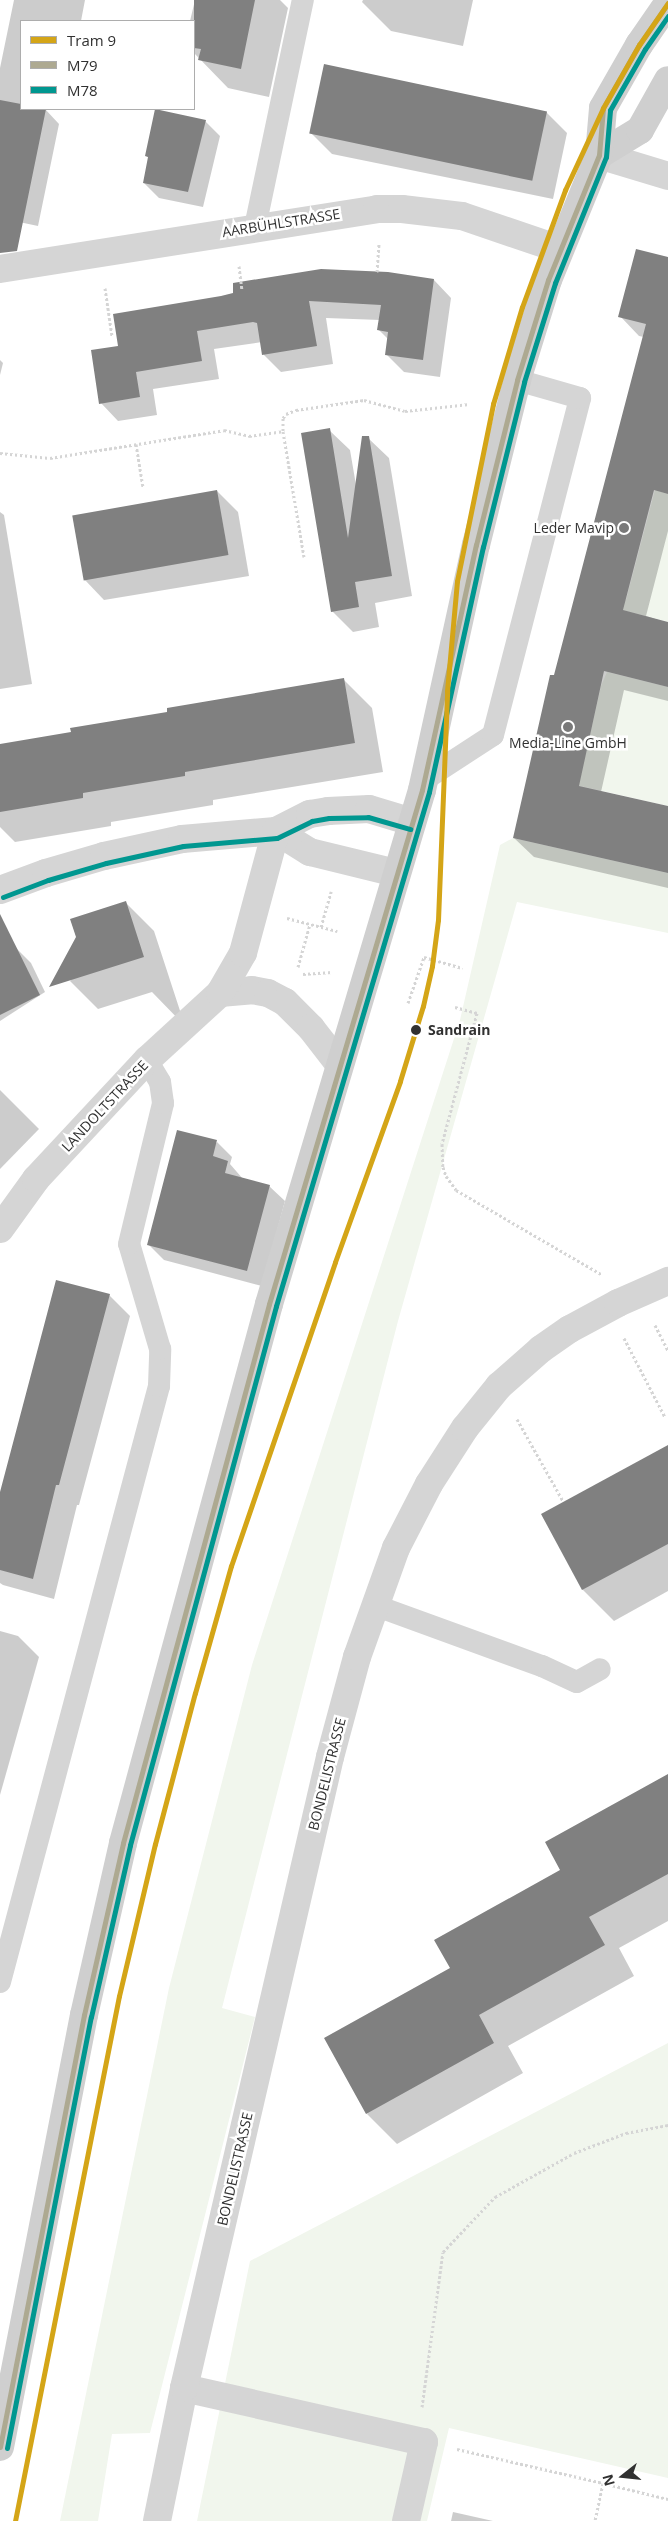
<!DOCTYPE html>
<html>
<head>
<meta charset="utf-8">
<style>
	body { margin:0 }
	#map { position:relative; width:668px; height:2521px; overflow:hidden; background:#fff; font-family:"Open Sans",sans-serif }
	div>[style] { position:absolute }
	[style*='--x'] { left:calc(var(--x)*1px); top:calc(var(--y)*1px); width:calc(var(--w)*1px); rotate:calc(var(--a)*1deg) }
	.green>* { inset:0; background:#f1f6ed }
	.shadow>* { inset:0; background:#0003 }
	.building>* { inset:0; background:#808080; transform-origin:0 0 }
	.path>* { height:3px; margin-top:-1.5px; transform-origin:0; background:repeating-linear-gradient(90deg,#d5d5d5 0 2.5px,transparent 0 5px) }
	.service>* { height:22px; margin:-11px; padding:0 11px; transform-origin:11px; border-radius:11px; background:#d5d5d5 }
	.minor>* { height:28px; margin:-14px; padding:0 14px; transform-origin:14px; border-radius:14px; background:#d5d5d5 }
	.secondary>* { height:28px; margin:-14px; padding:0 14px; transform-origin:14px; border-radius:14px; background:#cfcfcf }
	.bus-1>* { height:5px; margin:-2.5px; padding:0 2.5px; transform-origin:2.5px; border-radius:2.5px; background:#ada991 }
	.bus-2>* { height:5px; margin:-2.5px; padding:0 2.5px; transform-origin:2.5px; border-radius:2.5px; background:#009790 }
	.tram-1>* { height:5px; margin:-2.5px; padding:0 2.5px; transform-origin:2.5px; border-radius:2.5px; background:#d4a517 }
	.dots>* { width:14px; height:14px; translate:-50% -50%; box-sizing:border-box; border:2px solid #fff; border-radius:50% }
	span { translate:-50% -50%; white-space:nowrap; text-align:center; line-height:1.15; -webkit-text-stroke:5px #fff; paint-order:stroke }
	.street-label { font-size:14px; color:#313131 }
	.poi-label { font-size:14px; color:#313131 }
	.right { translate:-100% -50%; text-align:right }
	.stop-label { font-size:14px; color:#313131; font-weight:700 }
	.left { translate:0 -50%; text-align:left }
	.legend { position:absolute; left:20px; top:20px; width:175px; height:90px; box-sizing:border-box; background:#fff; border:1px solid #adadad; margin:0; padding:6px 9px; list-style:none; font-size:15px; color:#313131 }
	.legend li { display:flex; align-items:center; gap:10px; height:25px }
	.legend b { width:25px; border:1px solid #adadad }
	.north { position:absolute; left:598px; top:2451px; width:50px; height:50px; -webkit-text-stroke:4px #fff; paint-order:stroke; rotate:254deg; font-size:14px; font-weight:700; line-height:20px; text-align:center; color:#313131 }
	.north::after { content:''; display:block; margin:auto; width:18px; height:22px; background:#313131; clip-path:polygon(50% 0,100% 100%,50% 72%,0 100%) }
</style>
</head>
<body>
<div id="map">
	<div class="green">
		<div style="clip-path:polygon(655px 490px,668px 494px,668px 622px,600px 604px,626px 600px)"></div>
		<div style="clip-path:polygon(607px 672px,668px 687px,668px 806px,554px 780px,580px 779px,601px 686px)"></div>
		<div style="clip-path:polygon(513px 838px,668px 873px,668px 933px,517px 902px,398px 1321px,222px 2008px,255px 2017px,150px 2433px,112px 2434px,98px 2521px,60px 2521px,169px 1988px,252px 1665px,460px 1020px,500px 845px)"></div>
		<div style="clip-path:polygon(668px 2043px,668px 2478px,449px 2428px,427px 2521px,197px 2521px,250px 2261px)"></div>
	</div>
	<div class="shadow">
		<div style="clip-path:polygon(14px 0,85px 0,81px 21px,21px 21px,21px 109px,45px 109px,59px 124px,38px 226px,0 218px,0 68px)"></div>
		<div style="clip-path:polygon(195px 0,280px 0,288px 8px,269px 97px,228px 88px,194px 53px,194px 21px,190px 21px)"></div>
		<div style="clip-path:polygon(363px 0,473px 0,463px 46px,391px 31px,362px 2px)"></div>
		<div style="clip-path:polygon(546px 112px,567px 133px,553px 199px,332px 154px,311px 133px)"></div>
		<div style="clip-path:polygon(205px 121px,220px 136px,203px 207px,159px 198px,144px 183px,149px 158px,147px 156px)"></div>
		<div style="clip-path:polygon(668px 258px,668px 531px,646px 616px,668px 623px,668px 701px,624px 690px,601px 792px,668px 807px,668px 888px,534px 857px,514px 838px,644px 337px,639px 336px,620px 316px)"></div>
		<div style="clip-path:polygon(434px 280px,451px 298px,440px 377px,404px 372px,386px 354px,388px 339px,379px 330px,380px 320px,326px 318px,333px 364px,281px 372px,264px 355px,262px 342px,214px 349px,219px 379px,153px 389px,157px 415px,118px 421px,101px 403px,119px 347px,114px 315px)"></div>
		<div style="clip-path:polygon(0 360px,3px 363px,0 375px)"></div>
		<div style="clip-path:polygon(329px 430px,350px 450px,356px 485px,368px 438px,389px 458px,412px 596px,375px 603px,379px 627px,353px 632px,332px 611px)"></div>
		<div style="clip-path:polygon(217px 491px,238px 512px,249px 576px,104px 600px,84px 579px)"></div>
		<div style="clip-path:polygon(0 512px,4px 515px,32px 684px,0 689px)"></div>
		<div style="clip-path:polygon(343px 679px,372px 708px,383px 772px,213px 800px,213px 805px,111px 822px,111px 826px,15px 842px,0 827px,0 746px,72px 733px)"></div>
		<div style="clip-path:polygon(125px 902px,154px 931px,185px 1026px,152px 992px,98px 1009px,70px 981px,110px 940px)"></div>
		<div style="clip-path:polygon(16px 948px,31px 963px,45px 992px,0 1021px,0 956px)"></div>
		<div style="clip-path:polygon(0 1090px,39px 1129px,0 1169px)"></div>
		<div style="clip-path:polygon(217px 1142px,232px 1157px,230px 1164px,243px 1179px,269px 1186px,285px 1201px,262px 1286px,164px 1260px,148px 1244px)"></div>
		<div style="clip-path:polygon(109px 1295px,130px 1316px,79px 1505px,77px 1505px,54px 1599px,3px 1585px,0 1583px,0 1497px)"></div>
		<div style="clip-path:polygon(668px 1447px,668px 1591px,614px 1621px,583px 1590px,542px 1515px)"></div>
		<div style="clip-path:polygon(0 1631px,18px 1636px,39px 1657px,0 1795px)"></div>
		<div style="clip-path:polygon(668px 1775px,668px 1921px,619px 1948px,634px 1976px,508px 2046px,523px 2073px,397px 2144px,367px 2114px,452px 1969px)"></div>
		<div style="clip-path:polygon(453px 2512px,493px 2521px,451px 2521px)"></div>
	</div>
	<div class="building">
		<div style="clip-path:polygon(194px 0,255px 0,241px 69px,198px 60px,201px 49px,194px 48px)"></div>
		<div style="left:324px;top:64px;width:228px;height:71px;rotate:12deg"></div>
		<div style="clip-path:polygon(0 100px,21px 104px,21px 109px,46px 109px,17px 251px,0 253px)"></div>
		<div style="clip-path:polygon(155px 109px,206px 120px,188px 192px,143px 183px,148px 157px,145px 156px)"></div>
		<div style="clip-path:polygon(636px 249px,668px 257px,668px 494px,654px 490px,623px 610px,668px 622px,668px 687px,604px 671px,579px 786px,668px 806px,668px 873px,513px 838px,550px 675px,554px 675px,646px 324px,618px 317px)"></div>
		<div style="clip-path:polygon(321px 269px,388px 272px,434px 279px,423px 360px,385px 355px,388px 332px,377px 330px,381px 305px,309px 301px,317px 346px,262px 355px,257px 323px,253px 322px,197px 331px,202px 361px,136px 372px,140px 397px,99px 404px,91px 350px,118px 346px,113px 314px,221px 296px,233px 293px,233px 283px)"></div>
		<div style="clip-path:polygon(330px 428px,348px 538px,362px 436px,369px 436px,392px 576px,355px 582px,359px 607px,331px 612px,301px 433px)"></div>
		<div style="left:217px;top:490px;width:66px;height:147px;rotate:80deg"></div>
		<div style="clip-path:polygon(344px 678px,355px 743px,185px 772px,185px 776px,83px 793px,83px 798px,0 812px,0 744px,71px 732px,70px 728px,167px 712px,167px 708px)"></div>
		<div style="clip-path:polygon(126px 901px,144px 957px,49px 987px,76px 937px,70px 919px)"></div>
		<div style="clip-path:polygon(0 914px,40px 995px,0 1015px)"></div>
		<div style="clip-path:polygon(177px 1130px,217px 1140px,213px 1156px,228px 1161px,225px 1173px,270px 1185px,247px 1271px,147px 1245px)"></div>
		<div style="clip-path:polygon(56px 1280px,110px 1294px,59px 1485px,56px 1485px,33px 1579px,0 1570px,0 1492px)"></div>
		<div style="clip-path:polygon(668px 1445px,668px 1544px,582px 1590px,541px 1514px)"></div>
		<div style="clip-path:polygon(668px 1774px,668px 1874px,589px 1917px,605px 1945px,479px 2015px,494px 2043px,366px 2114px,324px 2038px,450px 1968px,434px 1940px,560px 1870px,545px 1842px)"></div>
	</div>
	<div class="path">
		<div style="--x:239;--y:266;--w:24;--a:83"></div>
		<div style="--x:377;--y:272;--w:29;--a:-86"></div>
		<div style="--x:105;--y:288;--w:49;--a:81.7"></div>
		<div style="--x:136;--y:444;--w:44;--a:80.8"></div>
		<div style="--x:0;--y:453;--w:50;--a:5.7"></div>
		<div style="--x:50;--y:458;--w:176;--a:-9.1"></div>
		<div style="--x:224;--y:430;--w:26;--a:13"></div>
		<div style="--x:249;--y:436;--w:34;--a:-8"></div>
		<div style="--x:304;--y:557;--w:128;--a:-99.5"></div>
		<div style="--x:283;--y:431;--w:13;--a:-90"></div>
		<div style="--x:283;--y:418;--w:5;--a:-53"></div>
		<div style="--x:286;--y:414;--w:11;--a:-22"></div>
		<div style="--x:296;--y:410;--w:69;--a:-8.4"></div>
		<div style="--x:364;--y:400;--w:42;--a:15"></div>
		<div style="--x:405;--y:411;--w:65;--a:-6.1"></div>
		<div style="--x:287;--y:918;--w:52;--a:14.6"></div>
		<div style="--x:321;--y:927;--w:37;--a:-74"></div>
		<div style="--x:298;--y:967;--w:45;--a:-74.4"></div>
		<div style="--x:303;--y:974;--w:29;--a:-4"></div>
		<div style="--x:408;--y:1003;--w:49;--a:-70.8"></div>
		<div style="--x:424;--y:957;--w:40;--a:16"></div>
		<div style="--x:455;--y:1007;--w:23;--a:15"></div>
		<div style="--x:477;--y:1013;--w:136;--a:105"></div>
		<div style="--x:442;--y:1144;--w:23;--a:88"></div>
		<div style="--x:443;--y:1167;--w:9;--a:72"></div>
		<div style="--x:446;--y:1176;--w:17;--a:54"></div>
		<div style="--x:456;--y:1190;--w:168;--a:30.1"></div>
		<div style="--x:655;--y:1325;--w:28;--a:63"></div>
		<div style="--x:624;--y:1338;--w:89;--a:62.6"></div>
		<div style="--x:517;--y:1419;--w:94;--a:60.7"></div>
		<div style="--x:422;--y:2407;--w:156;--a:-82.3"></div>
		<div style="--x:443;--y:2252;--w:76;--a:-46.6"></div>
		<div style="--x:495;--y:2197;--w:90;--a:-29.1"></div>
		<div style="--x:574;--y:2153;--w:56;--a:-21"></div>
		<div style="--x:626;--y:2133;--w:43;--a:-10.8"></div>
		<div style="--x:457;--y:2449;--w:150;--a:13.1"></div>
		<div style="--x:603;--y:2483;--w:39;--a:102"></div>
		<div style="--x:603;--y:2483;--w:67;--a:13.8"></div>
	</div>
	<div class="service">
		<div style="--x:255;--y:227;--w:232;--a:-78.1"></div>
		<div style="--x:424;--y:780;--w:82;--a:-33.1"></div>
		<div style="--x:493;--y:735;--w:348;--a:-75.5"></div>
		<div style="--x:580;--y:398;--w:66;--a:-164.1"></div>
		<div style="--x:374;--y:1605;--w:179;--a:20"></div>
		<div style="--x:542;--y:1666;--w:38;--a:25"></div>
		<div style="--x:577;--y:1682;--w:26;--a:-29"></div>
		<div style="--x:0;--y:1982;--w:617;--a:-75.06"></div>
		<div style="--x:159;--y:1386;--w:37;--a:-88"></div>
		<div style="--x:160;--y:1349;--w:109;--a:-106.4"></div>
		<div style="--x:129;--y:1244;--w:145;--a:-76.4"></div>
		<div style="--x:163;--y:1103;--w:21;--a:-98"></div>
		<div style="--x:160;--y:1082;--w:26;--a:-121"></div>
	</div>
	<div class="minor">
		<div style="--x:599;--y:155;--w:72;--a:16.9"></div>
		<div style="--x:0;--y:269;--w:382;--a:-9"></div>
		<div style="--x:377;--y:209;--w:25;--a:0"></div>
		<div style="--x:402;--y:209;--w:60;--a:6.7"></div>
		<div style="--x:462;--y:216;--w:102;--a:18.8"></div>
		<div style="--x:276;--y:831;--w:40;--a:32"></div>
		<div style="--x:310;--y:852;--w:89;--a:13.7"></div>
		<div style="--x:0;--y:890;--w:49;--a:-20.3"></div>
		<div style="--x:46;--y:873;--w:60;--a:-16.3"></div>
		<div style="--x:104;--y:856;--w:80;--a:-12.3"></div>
		<div style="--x:182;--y:839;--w:94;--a:-4.9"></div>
		<div style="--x:276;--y:831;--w:38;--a:-27"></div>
		<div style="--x:310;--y:814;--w:18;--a:-9"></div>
		<div style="--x:328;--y:811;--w:41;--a:-2.8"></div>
		<div style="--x:369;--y:809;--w:45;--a:16.8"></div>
		<div style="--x:220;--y:993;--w:32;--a:-5"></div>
		<div style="--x:252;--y:990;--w:16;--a:11"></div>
		<div style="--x:268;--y:993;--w:19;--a:28"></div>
		<div style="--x:285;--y:1002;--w:37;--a:45"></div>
		<div style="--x:311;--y:1028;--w:46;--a:52.1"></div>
		<div style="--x:0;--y:1229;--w:62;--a:-54.2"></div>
		<div style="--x:36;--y:1179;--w:163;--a:-47"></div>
		<div style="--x:147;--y:1060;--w:99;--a:-42.5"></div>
		<div style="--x:220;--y:993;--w:46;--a:-60.1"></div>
		<div style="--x:243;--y:953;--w:126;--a:-74.9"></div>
		<div style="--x:184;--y:2388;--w:246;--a:12.7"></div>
		<div style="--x:424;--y:2442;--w:81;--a:102.8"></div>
		<div style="--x:157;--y:2521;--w:136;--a:-78.5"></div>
		<div style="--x:184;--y:2388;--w:648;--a:-76.97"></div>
		<div style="--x:330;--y:1757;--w:104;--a:-74.9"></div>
		<div style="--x:357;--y:1657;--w:116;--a:-70.3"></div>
		<div style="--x:396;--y:1548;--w:72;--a:-62.7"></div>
		<div style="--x:429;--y:1484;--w:67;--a:-57.3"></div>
		<div style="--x:465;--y:1428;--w:54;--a:-51"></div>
		<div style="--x:499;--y:1386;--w:56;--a:-41.4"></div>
		<div style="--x:541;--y:1349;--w:35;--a:-35"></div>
		<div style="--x:570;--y:1329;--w:55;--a:-28.4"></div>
		<div style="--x:618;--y:1303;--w:55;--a:-23.7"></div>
	</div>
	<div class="secondary">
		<div style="--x:599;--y:155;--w:48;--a:-31.4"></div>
		<div style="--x:640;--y:130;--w:57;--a:-60.8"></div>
		<div style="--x:0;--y:2447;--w:440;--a:-79"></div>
		<div style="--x:84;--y:2015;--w:176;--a:-77.2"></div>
		<div style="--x:123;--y:1843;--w:558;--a:-74.84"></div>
		<div style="--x:269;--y:1304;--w:536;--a:-73.42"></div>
		<div style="--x:422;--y:790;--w:251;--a:-77.6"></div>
		<div style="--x:476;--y:545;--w:170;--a:-76"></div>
		<div style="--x:517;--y:380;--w:105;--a:-72.8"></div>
		<div style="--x:548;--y:280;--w:135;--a:-67.8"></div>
		<div style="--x:599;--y:155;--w:47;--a:-85.1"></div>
		<div style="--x:603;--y:108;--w:73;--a:-60.3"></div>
		<div style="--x:639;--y:45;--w:51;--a:-55.4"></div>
	</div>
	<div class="bus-1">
		<div style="--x:0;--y:2447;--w:440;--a:-79"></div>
		<div style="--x:84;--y:2015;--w:176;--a:-77.2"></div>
		<div style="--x:123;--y:1843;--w:558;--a:-74.84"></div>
		<div style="--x:269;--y:1304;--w:536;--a:-73.42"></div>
		<div style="--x:422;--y:790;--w:251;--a:-77.6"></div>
		<div style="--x:476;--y:545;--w:170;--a:-76"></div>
		<div style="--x:517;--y:380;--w:105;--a:-72.8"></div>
		<div style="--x:548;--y:280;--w:135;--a:-67.8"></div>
		<div style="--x:599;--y:155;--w:47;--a:-85.1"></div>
		<div style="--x:603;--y:108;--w:73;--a:-60.3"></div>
		<div style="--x:639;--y:45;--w:51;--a:-55.4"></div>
	</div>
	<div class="bus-2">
		<div style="--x:3;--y:897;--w:48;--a:-20.7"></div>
		<div style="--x:48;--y:880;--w:60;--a:-16.3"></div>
		<div style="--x:106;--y:863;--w:79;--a:-12.4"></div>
		<div style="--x:183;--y:846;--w:94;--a:-4.9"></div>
		<div style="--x:277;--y:838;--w:39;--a:-26"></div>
		<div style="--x:312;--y:821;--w:17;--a:-10"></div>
		<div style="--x:329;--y:818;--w:39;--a:-1"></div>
		<div style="--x:368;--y:817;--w:44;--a:15.9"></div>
		<div style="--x:7;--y:2448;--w:439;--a:-79"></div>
		<div style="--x:91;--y:2017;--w:176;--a:-77.2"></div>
		<div style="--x:130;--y:1845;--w:558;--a:-74.84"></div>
		<div style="--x:276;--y:1306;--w:536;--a:-73.42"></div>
		<div style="--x:429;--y:792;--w:251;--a:-77.6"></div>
		<div style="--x:483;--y:547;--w:170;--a:-76"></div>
		<div style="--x:524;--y:382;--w:104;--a:-72.6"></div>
		<div style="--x:555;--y:283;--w:136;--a:-68"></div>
		<div style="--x:606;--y:157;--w:47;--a:-85.1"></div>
		<div style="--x:610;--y:110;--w:70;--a:-60.2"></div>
		<div style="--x:645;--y:49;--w:40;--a:-55.1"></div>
	</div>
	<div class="tram-1">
		<div style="--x:15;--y:2521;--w:535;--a:-78.8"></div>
		<div style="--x:119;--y:1996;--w:156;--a:-76.7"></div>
		<div style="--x:155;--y:1844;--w:156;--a:-75.2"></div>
		<div style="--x:195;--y:1693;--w:132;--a:-74.2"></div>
		<div style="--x:231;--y:1566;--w:321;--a:-71.1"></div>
		<div style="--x:335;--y:1262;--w:192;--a:-70.2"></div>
		<div style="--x:400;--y:1081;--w:78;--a:-73"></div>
		<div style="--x:423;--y:1006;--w:41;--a:-77.3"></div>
		<div style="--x:432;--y:966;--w:46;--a:-82.6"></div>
		<div style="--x:438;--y:920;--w:229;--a:-87.7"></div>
		<div style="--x:447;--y:691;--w:110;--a:-84.8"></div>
		<div style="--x:457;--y:581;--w:181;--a:-78.5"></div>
		<div style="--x:493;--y:404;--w:101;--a:-73.4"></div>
		<div style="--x:522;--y:307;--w:125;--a:-69.8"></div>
		<div style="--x:565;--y:190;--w:90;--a:-65.1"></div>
		<div style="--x:603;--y:108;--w:73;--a:-60.3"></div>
		<div style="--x:639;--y:45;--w:51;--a:-55.4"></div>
	</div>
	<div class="dots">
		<div style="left:624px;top:528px;background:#797979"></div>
		<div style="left:568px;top:727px;background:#797979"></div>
		<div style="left:416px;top:1030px;background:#313131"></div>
	</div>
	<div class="street-label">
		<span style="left:281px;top:223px;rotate:-9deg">AARBÜHLSTRASSE</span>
		<span style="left:105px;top:1106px;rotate:-47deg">LANDOLTSTRASSE</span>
		<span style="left:327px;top:1774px;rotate:-76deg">BONDELISTRASSE</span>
		<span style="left:235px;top:2169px;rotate:-77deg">BONDELISTRASSE</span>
	</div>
	<div class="poi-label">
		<span class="right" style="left:614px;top:528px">Leder Mavip</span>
		<span style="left:568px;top:743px">Media-Line GmbH</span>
	</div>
	<div class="stop-label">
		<span class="left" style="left:428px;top:1030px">Sandrain</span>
	</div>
	<ul class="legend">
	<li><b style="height:6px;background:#d4a517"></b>Tram 9</li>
	<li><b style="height:6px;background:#ada991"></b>M79</li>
	<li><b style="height:6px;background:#009790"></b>M78</li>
	</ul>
	<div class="north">N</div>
</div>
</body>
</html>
